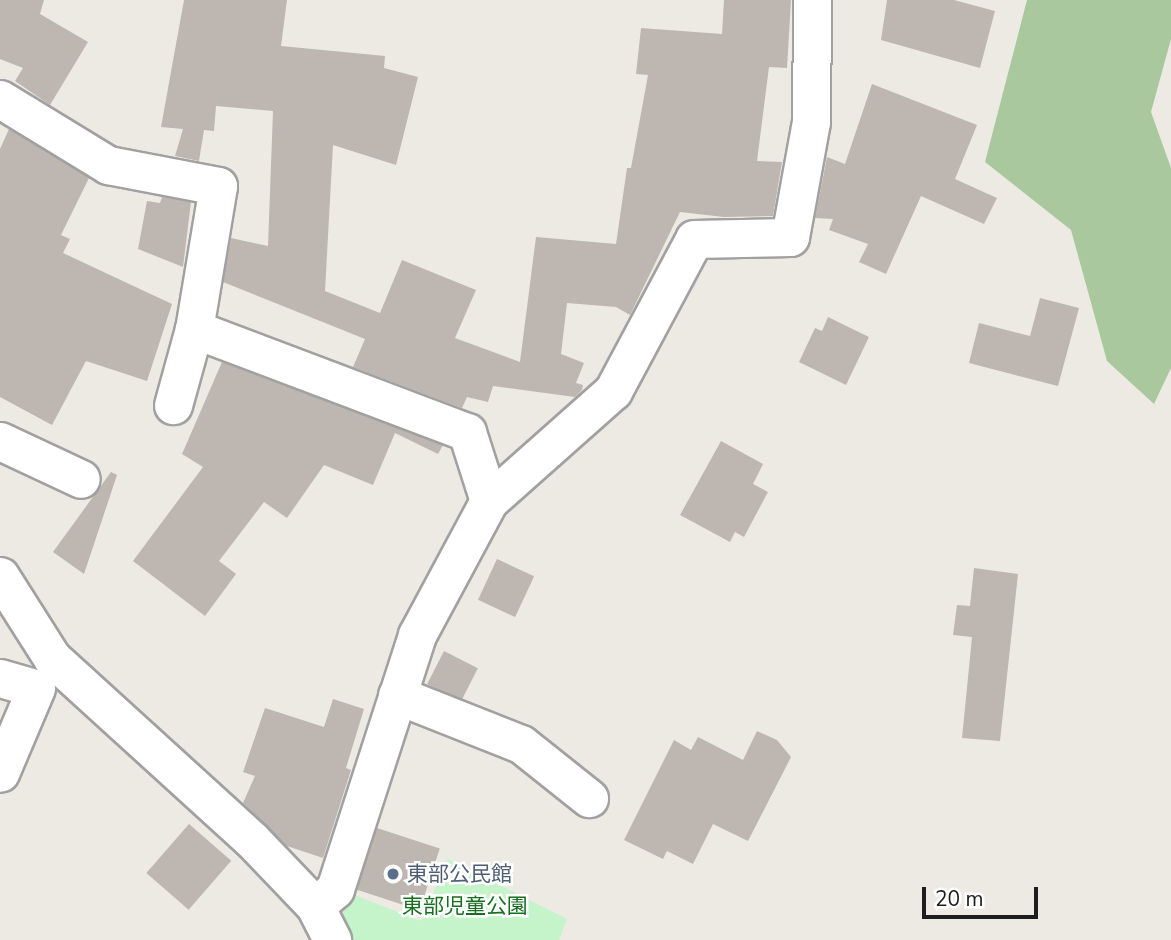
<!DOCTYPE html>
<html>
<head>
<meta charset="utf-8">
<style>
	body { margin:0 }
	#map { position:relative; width:1171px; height:940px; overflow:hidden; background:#edeae4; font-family:"Nunito Sans","Noto Sans JP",sans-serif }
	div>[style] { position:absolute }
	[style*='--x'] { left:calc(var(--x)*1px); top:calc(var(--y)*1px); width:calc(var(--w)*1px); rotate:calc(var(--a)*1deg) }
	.forest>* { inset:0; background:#a9c89d }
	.park>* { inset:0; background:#c5f3ca }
	.building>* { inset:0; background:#bdb6b1; transform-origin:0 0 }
	.roads { filter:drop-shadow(2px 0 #a1a1a1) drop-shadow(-2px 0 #a1a1a1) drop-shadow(0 2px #a1a1a1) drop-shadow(0 -2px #a1a1a1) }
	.street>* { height:37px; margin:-18.5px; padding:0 18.5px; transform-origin:18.5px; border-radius:18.5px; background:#fff }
	.dots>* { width:19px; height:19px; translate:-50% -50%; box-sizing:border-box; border:4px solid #fff; border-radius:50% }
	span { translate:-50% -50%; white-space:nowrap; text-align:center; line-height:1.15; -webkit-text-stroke:5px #fff; paint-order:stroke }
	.service-label { font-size:21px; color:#4e5e75 }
	.left { translate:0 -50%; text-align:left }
	.park-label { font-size:21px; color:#176f20 }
	.scale { position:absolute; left:922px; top:887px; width:116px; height:32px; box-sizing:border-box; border:4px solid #1d1d1d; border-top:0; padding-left:9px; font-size:21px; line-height:24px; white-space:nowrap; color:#1d1d1d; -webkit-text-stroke:5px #fff; paint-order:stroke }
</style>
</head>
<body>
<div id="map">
	<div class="forest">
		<div style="clip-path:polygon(1027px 0,1171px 0,1171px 39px,1151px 112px,1171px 168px,1171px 368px,1154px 404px,1107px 361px,1071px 230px,985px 162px)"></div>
	</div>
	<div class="park">
		<div style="clip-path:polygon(448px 859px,567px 919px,559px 940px,348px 940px,327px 929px,344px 891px,421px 921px)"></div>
	</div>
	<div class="building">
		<div style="clip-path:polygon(0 0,44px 0,40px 14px,88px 42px,50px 105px,15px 81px,23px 68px,0 59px)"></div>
		<div style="clip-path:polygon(184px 0,287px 0,281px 46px,385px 56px,384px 68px,418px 77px,396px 165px,333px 145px,325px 291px,380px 313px,402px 260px,476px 290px,455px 338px,520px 362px,536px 237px,616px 244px,627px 168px,631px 168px,648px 75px,636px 74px,641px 28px,722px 34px,724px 0,791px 0,787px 68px,769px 67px,757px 161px,782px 162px,773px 216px,724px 217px,680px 212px,630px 315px,616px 307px,567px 303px,561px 354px,584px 363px,576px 383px,583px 385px,582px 390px,575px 397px,493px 386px,488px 402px,467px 397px,462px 408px,353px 367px,365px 339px,223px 282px,231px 238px,268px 246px,273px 111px,216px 106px,214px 131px,204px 130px,199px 161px,175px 156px,183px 129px,161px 127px)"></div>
		<div style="clip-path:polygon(887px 0,954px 0,995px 11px,980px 68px,881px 40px)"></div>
		<div style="clip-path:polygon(872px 84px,977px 125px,955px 179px,997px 198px,984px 224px,921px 196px,886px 274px,859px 262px,868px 244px,829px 230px,833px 219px,815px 218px,827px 157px,845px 164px)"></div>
		<div style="clip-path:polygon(9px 129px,89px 178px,61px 235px,70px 239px,63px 253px,172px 304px,147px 381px,86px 361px,52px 425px,0 397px,0 149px)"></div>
		<div style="clip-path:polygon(162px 197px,191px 202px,183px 267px,138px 249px,147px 201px,160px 203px)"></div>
		<div style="clip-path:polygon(1040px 298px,1079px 308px,1058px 386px,969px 363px,979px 323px,1030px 336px)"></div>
		<div style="clip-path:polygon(828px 317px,869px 337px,846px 385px,799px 362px,815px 328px,822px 331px)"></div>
		<div style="clip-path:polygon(222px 362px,443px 445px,438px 454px,395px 433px,373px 485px,324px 465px,287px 518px,264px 502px,219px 561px,236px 574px,205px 616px,133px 561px,203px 467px,182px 454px)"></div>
		<div style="clip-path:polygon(721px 441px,763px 464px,753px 484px,768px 492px,744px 537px,735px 532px,730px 542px,680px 515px)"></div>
		<div style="clip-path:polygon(111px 472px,117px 475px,84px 574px,53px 552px)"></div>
		<div style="left:497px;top:559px;width:41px;height:45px;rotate:25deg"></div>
		<div style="clip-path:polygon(974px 568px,1018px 574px,1000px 741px,962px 738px,972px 637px,953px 635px,957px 605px,970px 606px)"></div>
		<div style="left:444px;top:651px;width:38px;height:37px;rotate:27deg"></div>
		<div style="clip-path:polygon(333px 699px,364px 709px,346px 768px,351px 770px,323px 858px,287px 846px,243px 803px,255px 776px,243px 772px,265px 708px,324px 727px)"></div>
		<div style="clip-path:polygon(757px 731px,777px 740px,791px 757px,748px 841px,713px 824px,693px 864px,667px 851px,663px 859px,624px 840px,674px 740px,691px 750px,698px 737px,743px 760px)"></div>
		<div style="left:189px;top:824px;width:56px;height:65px;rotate:41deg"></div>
		<div style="left:377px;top:828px;width:66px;height:65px;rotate:18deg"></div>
	</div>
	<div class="roads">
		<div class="street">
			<div style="--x:0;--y:99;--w:127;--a:31.4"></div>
			<div style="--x:108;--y:165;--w:112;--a:10.8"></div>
			<div style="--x:218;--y:186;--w:145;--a:99.5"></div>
			<div style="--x:194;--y:329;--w:79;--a:105.4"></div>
			<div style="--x:194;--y:329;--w:292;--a:20.7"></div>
			<div style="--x:467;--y:432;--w:72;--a:72.3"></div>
			<div style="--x:0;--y:441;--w:89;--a:25.1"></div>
			<div style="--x:0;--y:576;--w:97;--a:57.6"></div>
			<div style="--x:52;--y:658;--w:270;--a:42.3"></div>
			<div style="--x:252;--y:840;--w:91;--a:46.3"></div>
			<div style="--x:315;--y:906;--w:38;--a:63"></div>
			<div style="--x:0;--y:678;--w:37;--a:16"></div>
			<div style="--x:36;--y:688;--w:92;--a:113"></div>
			<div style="--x:397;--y:695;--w:133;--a:21.6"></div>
			<div style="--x:521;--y:744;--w:87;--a:38.5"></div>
			<div style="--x:315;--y:906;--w:26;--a:-40"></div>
			<div style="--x:335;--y:889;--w:267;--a:-72.1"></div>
			<div style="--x:417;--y:635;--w:152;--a:-61.8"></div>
			<div style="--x:489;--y:501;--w:166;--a:-41.6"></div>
			<div style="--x:613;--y:391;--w:172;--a:-61.9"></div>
			<div style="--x:694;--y:239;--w:96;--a:-1.2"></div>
			<div style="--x:790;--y:237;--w:117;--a:-79.7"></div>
			<div style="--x:811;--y:122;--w:122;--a:-89.5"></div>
		</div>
	</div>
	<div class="dots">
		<div style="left:393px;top:874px;background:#5c6f8a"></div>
	</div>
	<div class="service-label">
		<span class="left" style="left:407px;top:874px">東部公民館</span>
	</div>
	<div class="park-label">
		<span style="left:465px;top:906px">東部児童公園</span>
	</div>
	<div class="scale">20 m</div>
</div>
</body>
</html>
